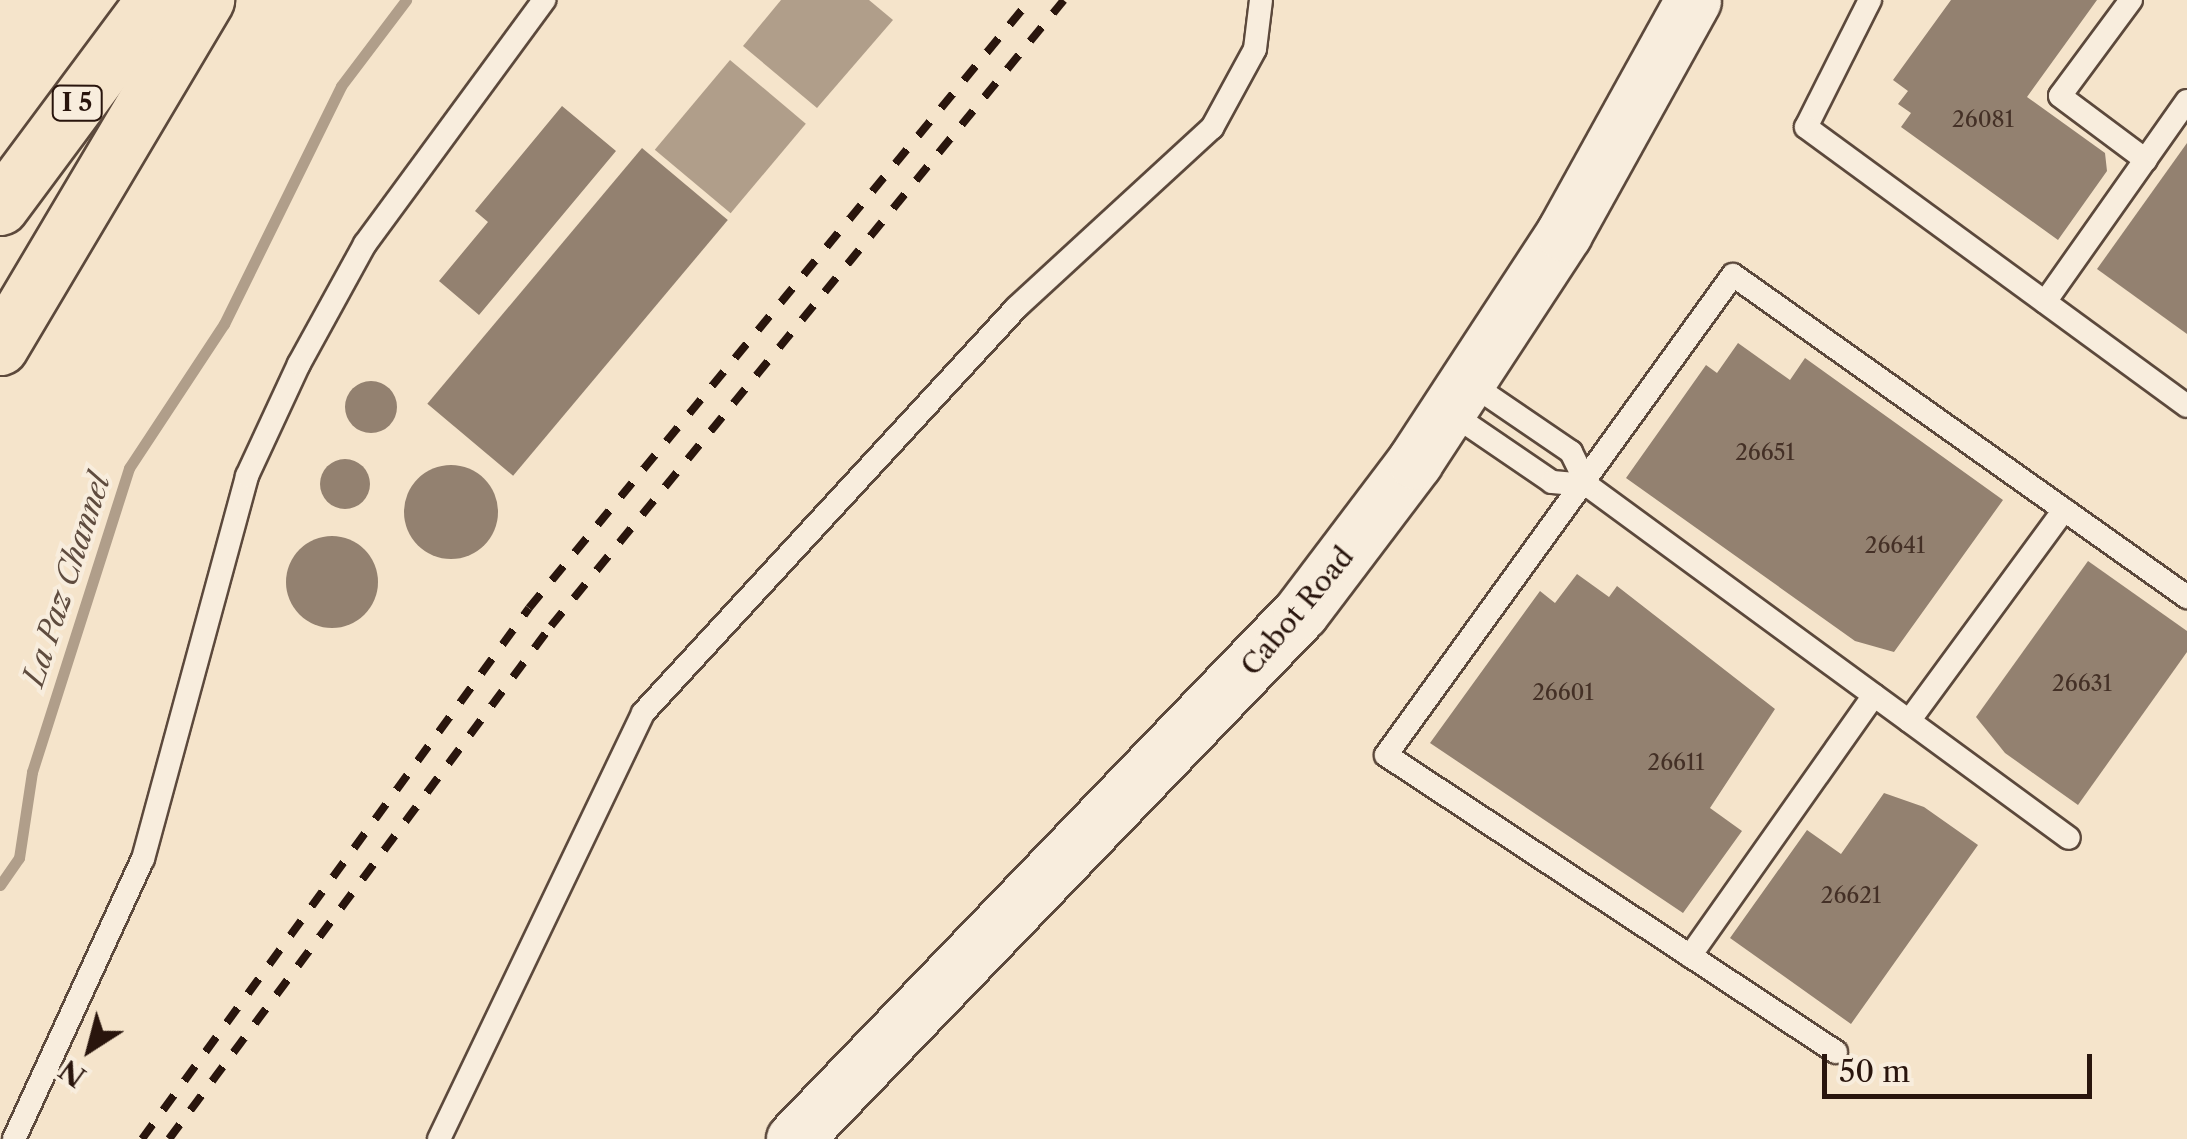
<!DOCTYPE html>
<html>
<head>
<meta charset="utf-8">
<style>
	body { margin:0 }
	#map { position:relative; width:2187px; height:1139px; overflow:hidden; background:#f5e4cb; font-family:"Libre Caslon Text",serif }
	div>[style] { position:absolute }
	[style*='--x'] { left:calc(var(--x)*1px); top:calc(var(--y)*1px); width:calc(var(--w)*1px); rotate:calc(var(--a)*1deg) }
	.water>* { inset:0; background:#b09e8a; transform-origin:0 0 }
	.stream>* { height:11px; margin:-5.5px; padding:0 5.5px; transform-origin:5.5px; border-radius:5.5px; background:#b09e8a }
	.building>* { inset:0; background:#938170; transform-origin:0 0 }
	.round { border-radius:50% }
	.roads { filter:drop-shadow(2px 0 #5c493c) drop-shadow(-2px 0 #5c493c) drop-shadow(0 2px #5c493c) drop-shadow(0 -2px #5c493c) }
	.lane>* { height:22px; margin:-11px; padding:0 11px; transform-origin:11px; border-radius:11px; background:#f8eddd }
	.secondary>* { height:55px; margin:-27.5px; padding:0 27.5px; transform-origin:27.5px; border-radius:27.5px; background:#f8eddd }
	.highway>* { height:55px; margin:-27.5px; padding:0 27.5px; transform-origin:27.5px; border-radius:27.5px; background:#f5e4cb }
	.rail>* { height:8px; margin-top:-4px; transform-origin:0; background:repeating-linear-gradient(90deg,#29150d 0 18px,transparent 0 36px) }
	span { translate:-50% -50%; white-space:nowrap; text-align:center; line-height:1.15; -webkit-text-stroke:8px #f8eddd; paint-order:stroke }
	.number-label { font-size:22px; color:#443026 }
	.number-label span { -webkit-text-stroke-width:0 }
	.shield-label span { padding:2px 8px; background:#f8eddd; border:2px solid; border-radius:8px; -webkit-text-stroke-width:0 }
	.shield-label { font-size:25px; color:#29150d; font-weight:700 }
	.street-label { font-size:28px; color:#29150d }
	.water-label { font-size:30px; color:#5f4c3f; font-style:italic }
	.north { position:absolute; left:40px; top:999px; width:100px; height:100px; -webkit-text-stroke:8px #f8eddd; paint-order:stroke; rotate:216deg; font-size:28px; font-weight:700; line-height:40px; text-align:center; color:#29150d }
	.north::after { content:''; display:block; margin:auto; width:35px; height:45px; background:#29150d; clip-path:polygon(50% 0,100% 100%,50% 72%,0 100%) }
	.scale { position:absolute; left:1822px; top:1054px; width:270px; height:45px; box-sizing:border-box; border:5px solid #29150d; border-top:0; padding-left:12px; font-size:30px; line-height:35px; white-space:nowrap; color:#29150d; -webkit-text-stroke:8px #f8eddd; paint-order:stroke }
</style>
</head>
<body>
<div id="map">
	<div class="water">
		<div style="clip-path:polygon(781px 0,869px 0,893px 20px,817px 108px,743px 46px)"></div>
		<div style="left:730px;top:60px;width:99px;height:117px;rotate:40deg"></div>
	</div>
	<div class="stream">
		<div style="--x:0;--y:885;--w:33;--a:-55"></div>
		<div style="--x:19;--y:858;--w:87;--a:-81.4"></div>
		<div style="--x:32;--y:772;--w:319;--a:-72.3"></div>
		<div style="--x:129;--y:468;--w:173;--a:-56.6"></div>
		<div style="--x:224;--y:324;--w:265;--a:-63.8"></div>
		<div style="--x:341;--y:86;--w:108;--a:-52.9"></div>
	</div>
	<div class="building">
		<div style="clip-path:polygon(1951px 0,2097px 0,2027px 97px,2105px 153px,2107px 171px,2058px 240px,1901px 127px,1911px 113px,1898px 104px,1908px 91px,1893px 80px)"></div>
		<div style="clip-path:polygon(562px 106px,616px 151px,479px 315px,439px 281px,488px 222px,475px 211px)"></div>
		<div style="clip-path:polygon(2187px 143px,2187px 334px,2097px 269px)"></div>
		<div style="left:642px;top:148px;width:112px;height:334px;rotate:40deg"></div>
		<div style="clip-path:polygon(1738px 343px,1790px 380px,1805px 358px,2003px 500px,1894px 652px,1855px 641px,1626px 478px,1706px 365px,1717px 373px)"></div>
		<div class="round" style="left:345px;top:381px;width:52px;height:52px"></div>
		<div class="round" style="left:320px;top:459px;width:50px;height:50px"></div>
		<div class="round" style="left:404px;top:465px;width:94px;height:94px"></div>
		<div class="round" style="left:286px;top:536px;width:92px;height:92px"></div>
		<div style="clip-path:polygon(2088px 561px,2187px 631px,2187px 652px,2078px 805px,2005px 753px,1976px 717px)"></div>
		<div style="clip-path:polygon(1577px 574px,1609px 597px,1617px 586px,1775px 709px,1710px 808px,1742px 831px,1683px 913px,1430px 743px,1540px 591px,1555px 603px)"></div>
		<div style="clip-path:polygon(1884px 793px,1924px 807px,1978px 845px,1851px 1024px,1730px 938px,1807px 830px,1841px 854px)"></div>
	</div>
	<div class="roads">
		<div class="lane">
			<div style="--x:1870;--y:0;--w:142;--a:116.7"></div>
			<div style="--x:1806;--y:127;--w:472;--a:36.2"></div>
			<div style="--x:2131;--y:0;--w:119;--a:126.5"></div>
			<div style="--x:2060;--y:96;--w:107;--a:36.7"></div>
			<div style="--x:2045;--y:302;--w:246;--a:-54.8"></div>
			<div style="--x:1467;--y:381;--w:126;--a:34.3"></div>
			<div style="--x:1571;--y:452;--w:37;--a:64"></div>
			<div style="--x:1587;--y:485;--w:597;--a:36.22"></div>
			<div style="--x:1448;--y:411;--w:126;--a:34.3"></div>
			<div style="--x:1552;--y:482;--w:35;--a:5"></div>
			<div style="--x:1909;--y:721;--w:262;--a:-53.7"></div>
			<div style="--x:1690;--y:956;--w:319;--a:-54.8"></div>
			<div style="--x:1836;--y:1052;--w:539;--a:-146.58"></div>
			<div style="--x:1386;--y:755;--w:592;--a:-54.14"></div>
			<div style="--x:1733;--y:275;--w:557;--a:35.35"></div>
			<div style="--x:14;--y:1139;--w:308;--a:-65.3"></div>
			<div style="--x:143;--y:859;--w:397;--a:-74.8"></div>
			<div style="--x:247;--y:476;--w:123;--a:-65.1"></div>
			<div style="--x:299;--y:364;--w:137;--a:-61.2"></div>
			<div style="--x:365;--y:244;--w:303;--a:-53.7"></div>
			<div style="--x:439;--y:1139;--w:472;--a:-64.4"></div>
			<div style="--x:643;--y:713;--w:552;--a:-47.35"></div>
			<div style="--x:1017;--y:307;--w:265;--a:-42.6"></div>
			<div style="--x:1212;--y:128;--w:90;--a:-61.4"></div>
			<div style="--x:1255;--y:49;--w:49;--a:-83"></div>
		</div>
		<div class="secondary">
			<div style="--x:794;--y:1139;--w:731;--a:-46.11"></div>
			<div style="--x:1301;--y:612;--w:189;--a:-52.9"></div>
			<div style="--x:1415;--y:461;--w:272;--a:-56.8"></div>
			<div style="--x:1564;--y:233;--w:266;--a:-61"></div>
		</div>
		<div class="highway">
			<div style="--x:0;--y:207;--w:258;--a:-53.4"></div>
			<div style="--x:0;--y:347;--w:404;--a:-59.3"></div>
		</div>
	</div>
	<div class="rail">
		<div style="--x:142;--y:1139;--w:657;--a:-53.91"></div>
		<div style="--x:529;--y:608;--w:788;--a:-50.51"></div>
		<div style="--x:169;--y:1139;--w:640;--a:-53.33"></div>
		<div style="--x:551;--y:626;--w:809;--a:-50.67"></div>
	</div>
	<div class="number-label">
		<span style="left:1983px;top:120px">26081</span>
		<span style="left:1765px;top:453px">26651</span>
		<span style="left:1895px;top:546px">26641</span>
		<span style="left:2082px;top:684px">26631</span>
		<span style="left:1563px;top:693px">26601</span>
		<span style="left:1676px;top:763px">26611</span>
		<span style="left:1851px;top:896px">26621</span>
	</div>
	<div class="shield-label">
		<span style="left:77px;top:103px">I 5</span>
	</div>
	<div class="street-label">
		<span style="left:1297px;top:611px;rotate:-50deg">Cabot Road</span>
	</div>
	<div class="water-label">
		<span style="left:67px;top:580px;rotate:-72deg">La Paz Channel</span>
	</div>
	<div class="north">N</div>
	<div class="scale">50 m</div>
</div>
</body>
</html>
